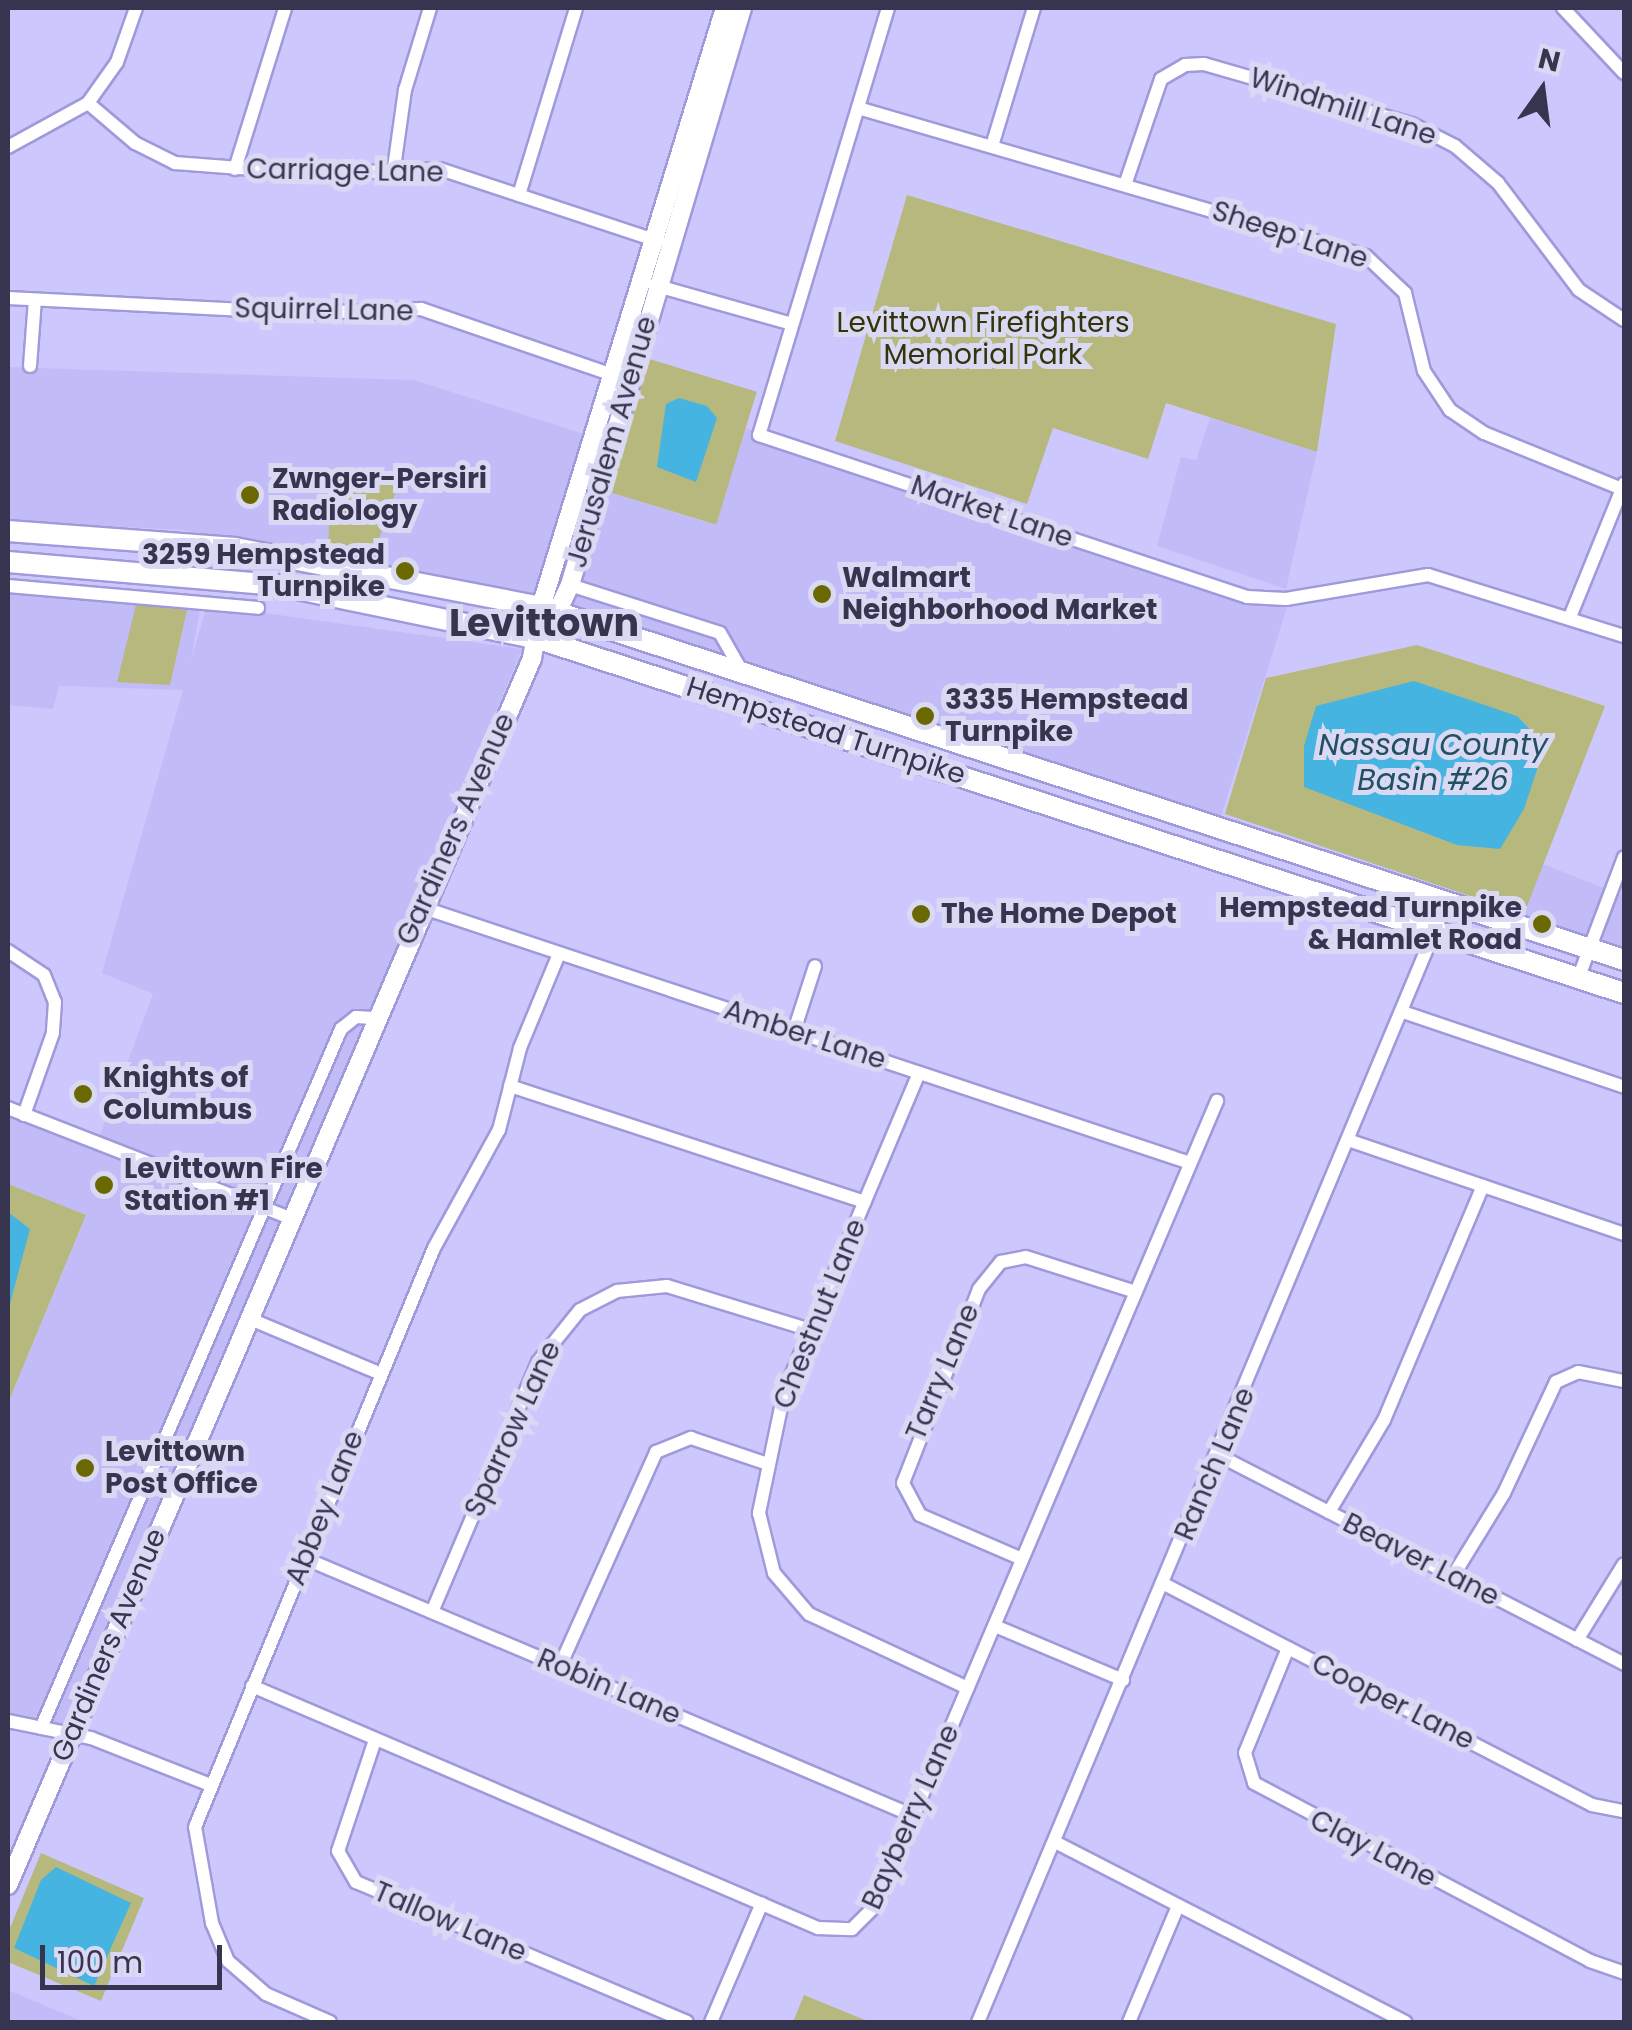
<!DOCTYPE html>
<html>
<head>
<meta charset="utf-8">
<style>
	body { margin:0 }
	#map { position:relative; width:1632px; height:2030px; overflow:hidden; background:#ccc8fe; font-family:Poppins,sans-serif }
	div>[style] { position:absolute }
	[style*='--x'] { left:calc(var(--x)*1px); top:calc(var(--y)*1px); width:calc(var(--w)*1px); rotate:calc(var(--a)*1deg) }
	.built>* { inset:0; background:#c1bcf7 }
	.green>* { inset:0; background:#b7b87d; transform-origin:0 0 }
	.water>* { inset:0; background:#45b4e1 }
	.roads { filter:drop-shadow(2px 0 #a099da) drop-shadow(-2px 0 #a099da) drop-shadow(0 2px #a099da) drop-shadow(0 -2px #a099da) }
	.minor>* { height:12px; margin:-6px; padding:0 6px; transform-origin:6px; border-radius:6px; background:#fff }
	.secondary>* { height:18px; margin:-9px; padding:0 9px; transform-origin:9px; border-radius:9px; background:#fff }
	.primary>* { height:20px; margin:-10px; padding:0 10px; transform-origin:10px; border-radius:10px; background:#fff }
	.dots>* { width:28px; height:28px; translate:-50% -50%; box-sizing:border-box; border:5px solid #dad9f4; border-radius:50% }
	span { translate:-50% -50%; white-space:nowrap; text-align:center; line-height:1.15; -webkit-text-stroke:10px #dad9f4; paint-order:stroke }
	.street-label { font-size:28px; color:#37344f }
	.park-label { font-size:28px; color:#34340a }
	.poi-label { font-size:28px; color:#37344f; font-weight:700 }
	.left { translate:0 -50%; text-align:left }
	.right { translate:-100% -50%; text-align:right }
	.water-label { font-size:30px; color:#225063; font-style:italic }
	.district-label { font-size:38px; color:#37344f; font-weight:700 }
	.frame { position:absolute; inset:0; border:10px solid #37344f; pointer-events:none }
	.north { position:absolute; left:1492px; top:40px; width:100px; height:100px; -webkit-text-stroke:8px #dad9f4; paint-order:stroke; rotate:14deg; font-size:28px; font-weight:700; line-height:40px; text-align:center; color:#37344f }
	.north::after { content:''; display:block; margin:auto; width:35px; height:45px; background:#37344f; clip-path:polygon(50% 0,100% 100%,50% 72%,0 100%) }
	.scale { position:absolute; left:40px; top:1945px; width:182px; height:45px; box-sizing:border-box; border:5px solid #37344f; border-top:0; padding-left:12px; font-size:30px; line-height:35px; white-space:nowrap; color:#37344f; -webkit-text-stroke:8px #dad9f4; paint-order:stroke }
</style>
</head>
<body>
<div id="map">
	<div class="built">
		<div style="clip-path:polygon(8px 367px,414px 380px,584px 434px,534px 594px,183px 530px,8px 521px)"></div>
		<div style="clip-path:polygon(1210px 418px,1317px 452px,1286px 589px,1157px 546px,1181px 457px,1196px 460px)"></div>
		<div style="clip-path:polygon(746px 428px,1247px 592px,1291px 595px,1220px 820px,565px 611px,602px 490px,715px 525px)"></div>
		<div style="clip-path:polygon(8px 593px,201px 604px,191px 660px,207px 605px,522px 649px,69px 1736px,8px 1723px,8px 1403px,86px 1216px,8px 1184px,8px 1105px,98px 1140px,153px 994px,102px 973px,183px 690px,59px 686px,53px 709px,8px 705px)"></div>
		<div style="clip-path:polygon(1543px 864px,1624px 896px,1624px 959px,1520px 923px)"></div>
		<div style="clip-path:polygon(8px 1990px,84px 2022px,8px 2022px)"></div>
	</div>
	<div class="green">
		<div style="clip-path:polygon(907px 195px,1336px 324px,1317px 452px,1166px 403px,1148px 459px,1053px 428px,1027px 504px,835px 441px)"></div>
		<div style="left:643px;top:357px;width:119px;height:139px;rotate:17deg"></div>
		<div style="clip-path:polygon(332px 478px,399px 483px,372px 558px,328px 544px)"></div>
		<div style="clip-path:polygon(136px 605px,187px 610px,170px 685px,117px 682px)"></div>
		<div style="clip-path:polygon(1417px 645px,1605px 706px,1524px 914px,1225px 814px,1266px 678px)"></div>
		<div style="clip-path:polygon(8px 1184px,86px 1215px,8px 1403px)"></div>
		<div style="clip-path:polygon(41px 1853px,144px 1898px,101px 2001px,8px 1962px,8px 1933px)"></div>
		<div style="clip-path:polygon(804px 1995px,870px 2022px,793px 2022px)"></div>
	</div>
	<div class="water">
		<div style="clip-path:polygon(679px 398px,707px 406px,717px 418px,696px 482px,657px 467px,666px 404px)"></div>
		<div style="clip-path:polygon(1414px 681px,1517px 716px,1545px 745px,1524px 809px,1500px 849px,1457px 845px,1304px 787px,1304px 746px,1316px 706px)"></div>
		<div style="clip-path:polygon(8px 1212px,30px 1229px,8px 1311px)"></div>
		<div style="clip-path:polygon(56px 1867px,131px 1903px,94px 1986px,14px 1948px,41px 1880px)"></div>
	</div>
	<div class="roads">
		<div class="minor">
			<div style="--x:888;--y:8;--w:446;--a:106.8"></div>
			<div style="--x:759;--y:435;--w:514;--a:18.36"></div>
			<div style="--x:1247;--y:597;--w:39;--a:3"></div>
			<div style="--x:1286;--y:599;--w:144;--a:-9.6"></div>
			<div style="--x:1428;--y:575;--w:205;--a:17.3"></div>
			<div style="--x:1563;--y:8;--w:89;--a:46.8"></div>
			<div style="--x:88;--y:103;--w:62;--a:40.4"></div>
			<div style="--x:135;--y:143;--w:45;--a:26.6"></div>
			<div style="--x:175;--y:163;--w:143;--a:4.4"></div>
			<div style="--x:318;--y:174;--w:122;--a:-2.3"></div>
			<div style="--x:440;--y:169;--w:230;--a:18.3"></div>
			<div style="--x:858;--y:108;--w:529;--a:16.24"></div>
			<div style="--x:1366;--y:256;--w:54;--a:43.5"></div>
			<div style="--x:1405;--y:293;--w:80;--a:76.3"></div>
			<div style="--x:1424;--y:371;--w:47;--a:56.3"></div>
			<div style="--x:1450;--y:410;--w:41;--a:34.1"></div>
			<div style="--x:1484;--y:433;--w:149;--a:22.1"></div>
			<div style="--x:992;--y:146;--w:144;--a:-73.1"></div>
			<div style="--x:8;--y:147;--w:91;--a:-28.8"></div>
			<div style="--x:88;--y:103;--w:50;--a:-54.7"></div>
			<div style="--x:117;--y:62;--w:57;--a:-70.6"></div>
			<div style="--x:394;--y:168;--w:79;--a:-82"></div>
			<div style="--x:405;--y:90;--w:86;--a:-73"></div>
			<div style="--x:235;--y:169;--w:169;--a:-72.7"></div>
			<div style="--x:1125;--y:185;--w:112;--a:-71.2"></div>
			<div style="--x:1161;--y:79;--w:28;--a:-30"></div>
			<div style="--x:1185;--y:65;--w:19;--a:-3"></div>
			<div style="--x:1204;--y:64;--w:216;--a:16.1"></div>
			<div style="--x:1412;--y:124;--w:48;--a:27.1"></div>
			<div style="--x:1455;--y:146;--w:57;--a:40.7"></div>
			<div style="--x:1498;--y:183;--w:134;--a:52.9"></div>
			<div style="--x:1579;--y:290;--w:54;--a:33.7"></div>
			<div style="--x:519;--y:195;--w:195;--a:-73"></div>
			<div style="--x:654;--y:285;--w:143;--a:15.8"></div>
			<div style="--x:8;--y:298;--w:297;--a:2.9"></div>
			<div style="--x:305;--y:313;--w:116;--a:-2"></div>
			<div style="--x:421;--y:309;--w:208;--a:19"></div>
			<div style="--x:30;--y:366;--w:66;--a:-85.7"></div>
			<div style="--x:570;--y:585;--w:157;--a:17.7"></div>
			<div style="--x:720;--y:633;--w:40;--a:60.3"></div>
			<div style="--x:8;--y:586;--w:251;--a:5"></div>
			<div style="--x:1570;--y:617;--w:144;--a:-67.9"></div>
			<div style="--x:421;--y:907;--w:810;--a:18.41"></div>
			<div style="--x:8;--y:951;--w:43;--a:33.7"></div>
			<div style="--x:44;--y:975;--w:29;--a:68"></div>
			<div style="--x:55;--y:1002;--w:31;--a:94"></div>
			<div style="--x:53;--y:1033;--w:87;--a:109.5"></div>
			<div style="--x:1578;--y:979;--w:130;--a:-69.3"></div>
			<div style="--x:1406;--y:1013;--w:230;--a:18.7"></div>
			<div style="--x:794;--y:1031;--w:68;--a:-72.1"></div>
			<div style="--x:919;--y:1073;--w:347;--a:112.9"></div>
			<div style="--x:784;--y:1393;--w:123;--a:101.8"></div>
			<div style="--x:759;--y:1513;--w:62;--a:76"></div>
			<div style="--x:774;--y:1573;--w:54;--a:49.5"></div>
			<div style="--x:809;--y:1614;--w:175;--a:25"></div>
			<div style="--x:510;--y:1086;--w:373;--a:18.1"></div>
			<div style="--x:8;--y:1108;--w:303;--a:21.3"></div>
			<div style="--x:1351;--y:1141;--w:288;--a:18.8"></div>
			<div style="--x:248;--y:1318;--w:144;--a:22.8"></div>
			<div style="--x:1218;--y:1455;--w:457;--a:27.2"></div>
			<div style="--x:1329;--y:1512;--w:107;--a:-59.1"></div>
			<div style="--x:1384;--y:1420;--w:254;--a:-67.1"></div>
			<div style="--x:304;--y:1558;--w:662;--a:22.93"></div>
			<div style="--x:1022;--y:1559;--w:111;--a:-156.7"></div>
			<div style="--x:920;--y:1515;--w:36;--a:-118"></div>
			<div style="--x:903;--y:1483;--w:208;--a:-68.6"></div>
			<div style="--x:979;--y:1289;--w:35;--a:-51"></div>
			<div style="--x:1001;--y:1262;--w:25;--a:-11"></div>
			<div style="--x:1026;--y:1257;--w:115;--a:17.7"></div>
			<div style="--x:1453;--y:1576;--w:97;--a:-58.4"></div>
			<div style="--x:1504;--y:1493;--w:123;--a:-64.9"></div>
			<div style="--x:1556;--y:1382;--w:24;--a:-24"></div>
			<div style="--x:1578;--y:1372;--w:47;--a:11.1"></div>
			<div style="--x:1164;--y:1584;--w:482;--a:27.3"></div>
			<div style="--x:1592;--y:1805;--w:33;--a:11"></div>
			<div style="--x:432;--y:1612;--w:272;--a:-67"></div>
			<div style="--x:538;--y:1362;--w:67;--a:-51.1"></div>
			<div style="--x:580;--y:1310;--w:42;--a:-27.2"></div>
			<div style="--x:617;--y:1291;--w:50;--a:-5.7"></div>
			<div style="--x:667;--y:1286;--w:151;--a:17"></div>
			<div style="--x:995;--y:1626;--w:139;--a:22.9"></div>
			<div style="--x:1577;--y:1640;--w:89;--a:-58.3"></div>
			<div style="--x:1288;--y:1648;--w:113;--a:112.3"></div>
			<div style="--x:1245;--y:1753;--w:31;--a:73"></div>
			<div style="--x:1254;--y:1783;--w:380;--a:27.9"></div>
			<div style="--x:1590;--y:1961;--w:36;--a:19"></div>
			<div style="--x:560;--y:1666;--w:235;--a:-65.8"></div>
			<div style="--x:656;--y:1452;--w:38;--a:-22"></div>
			<div style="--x:691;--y:1438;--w:81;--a:18.7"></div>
			<div style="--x:252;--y:1686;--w:616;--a:23.15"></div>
			<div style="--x:818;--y:1928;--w:34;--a:2"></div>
			<div style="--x:852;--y:1929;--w:33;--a:-45"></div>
			<div style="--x:875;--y:1906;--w:875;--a:-66.98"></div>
			<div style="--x:8;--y:1721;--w:85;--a:11.6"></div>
			<div style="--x:91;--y:1738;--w:126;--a:21.5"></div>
			<div style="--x:41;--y:1728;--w:761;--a:-66.77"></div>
			<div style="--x:341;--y:1029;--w:19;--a:-39"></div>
			<div style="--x:356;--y:1017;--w:18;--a:3"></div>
			<div style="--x:375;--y:1740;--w:117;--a:108.4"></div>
			<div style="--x:338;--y:1851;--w:36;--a:60"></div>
			<div style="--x:356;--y:1882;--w:359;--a:22.9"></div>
			<div style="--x:1055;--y:1842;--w:394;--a:27.2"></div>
			<div style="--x:330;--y:2022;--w:70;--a:-156.4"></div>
			<div style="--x:266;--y:1994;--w:50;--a:-139"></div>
			<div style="--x:228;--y:1961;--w:41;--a:-112.8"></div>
			<div style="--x:212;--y:1923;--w:97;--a:-100"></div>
			<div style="--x:195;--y:1827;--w:626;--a:-67.57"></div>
			<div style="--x:434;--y:1248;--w:135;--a:-61.2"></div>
			<div style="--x:499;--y:1130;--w:85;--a:-75.6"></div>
			<div style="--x:520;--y:1048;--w:102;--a:-67.5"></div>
			<div style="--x:711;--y:2022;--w:129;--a:-66.8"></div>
			<div style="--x:978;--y:2022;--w:1213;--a:-67.3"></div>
			<div style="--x:1129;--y:2022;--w:126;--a:-67.1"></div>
		</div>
		<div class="secondary">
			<div style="--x:552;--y:623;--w:42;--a:-64.7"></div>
			<div style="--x:570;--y:585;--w:602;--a:-73.4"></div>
			<div style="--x:8;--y:1885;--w:1334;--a:-66.87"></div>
			<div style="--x:532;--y:658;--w:52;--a:-80"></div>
			<div style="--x:541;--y:607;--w:627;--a:-72.92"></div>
		</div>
		<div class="primary">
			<div style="--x:8;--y:531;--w:228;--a:4.3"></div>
			<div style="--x:235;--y:548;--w:312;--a:10.9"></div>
			<div style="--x:541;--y:607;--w:1139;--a:18.05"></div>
			<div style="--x:8;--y:562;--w:271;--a:4.9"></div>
			<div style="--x:278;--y:585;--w:267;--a:11.7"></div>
			<div style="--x:539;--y:639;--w:1141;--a:18.07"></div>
		</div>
	</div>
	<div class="dots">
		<div style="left:250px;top:495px;background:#6a6801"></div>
		<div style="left:405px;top:571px;background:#6a6801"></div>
		<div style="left:822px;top:594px;background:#6a6801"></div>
		<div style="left:925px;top:716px;background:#6a6801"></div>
		<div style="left:921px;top:914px;background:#6a6801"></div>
		<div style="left:1542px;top:924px;background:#6a6801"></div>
		<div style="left:83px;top:1094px;background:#6a6801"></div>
		<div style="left:104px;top:1185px;background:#6a6801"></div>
		<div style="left:85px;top:1468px;background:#6a6801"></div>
	</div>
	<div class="street-label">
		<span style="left:1343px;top:107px;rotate:18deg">Windmill Lane</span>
		<span style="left:345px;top:171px;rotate:1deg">Carriage Lane</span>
		<span style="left:1290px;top:235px;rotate:18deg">Sheep Lane</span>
		<span style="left:324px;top:310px;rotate:1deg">Squirrel Lane</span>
		<span style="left:612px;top:442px;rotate:-74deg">Jerusalem Avenue</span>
		<span style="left:992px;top:512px;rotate:19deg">Market Lane</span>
		<span style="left:826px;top:731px;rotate:18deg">Hempstead Turnpike</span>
		<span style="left:456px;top:829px;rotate:-66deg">Gardiners Avenue</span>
		<span style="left:805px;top:1035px;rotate:18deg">Amber Lane</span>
		<span style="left:820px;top:1314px;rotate:-68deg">Chestnut Lane</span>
		<span style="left:943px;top:1372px;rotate:-67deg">Tarry Lane</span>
		<span style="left:513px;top:1429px;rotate:-65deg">Sparrow Lane</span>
		<span style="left:1215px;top:1464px;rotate:-67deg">Ranch Lane</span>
		<span style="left:325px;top:1508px;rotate:-68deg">Abbey Lane</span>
		<span style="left:1421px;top:1560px;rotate:27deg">Beaver Lane</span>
		<span style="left:109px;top:1645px;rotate:-67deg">Gardiners Avenue</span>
		<span style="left:609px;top:1687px;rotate:23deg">Robin Lane</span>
		<span style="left:1393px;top:1702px;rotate:27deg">Cooper Lane</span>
		<span style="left:911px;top:1817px;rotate:-66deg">Bayberry Lane</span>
		<span style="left:1373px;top:1849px;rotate:27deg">Clay Lane</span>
		<span style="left:450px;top:1922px;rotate:23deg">Tallow Lane</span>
	</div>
	<div class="park-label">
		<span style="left:983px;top:339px">Levittown Firefighters<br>Memorial Park</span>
	</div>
	<div class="poi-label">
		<span class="left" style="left:272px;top:495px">Zwnger-Persiri<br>Radiology</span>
		<span class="right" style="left:385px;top:571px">3259 Hempstead<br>Turnpike</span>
		<span class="left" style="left:842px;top:594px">Walmart<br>Neighborhood Market</span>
		<span class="left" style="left:945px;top:716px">3335 Hempstead<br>Turnpike</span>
		<span class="right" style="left:1522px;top:924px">Hempstead Turnpike<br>&amp; Hamlet Road</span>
		<span class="left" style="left:941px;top:914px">The Home Depot</span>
		<span class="left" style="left:103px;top:1094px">Knights of<br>Columbus</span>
		<span class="left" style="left:124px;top:1185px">Levittown Fire<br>Station #1</span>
		<span class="left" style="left:105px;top:1468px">Levittown<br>Post Office</span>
	</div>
	<div class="water-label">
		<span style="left:1433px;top:762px">Nassau County<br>Basin #26</span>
	</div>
	<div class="district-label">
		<span style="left:544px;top:623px">Levittown</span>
	</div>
	<div class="frame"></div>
	<div class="north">N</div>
	<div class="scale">100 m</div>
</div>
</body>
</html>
